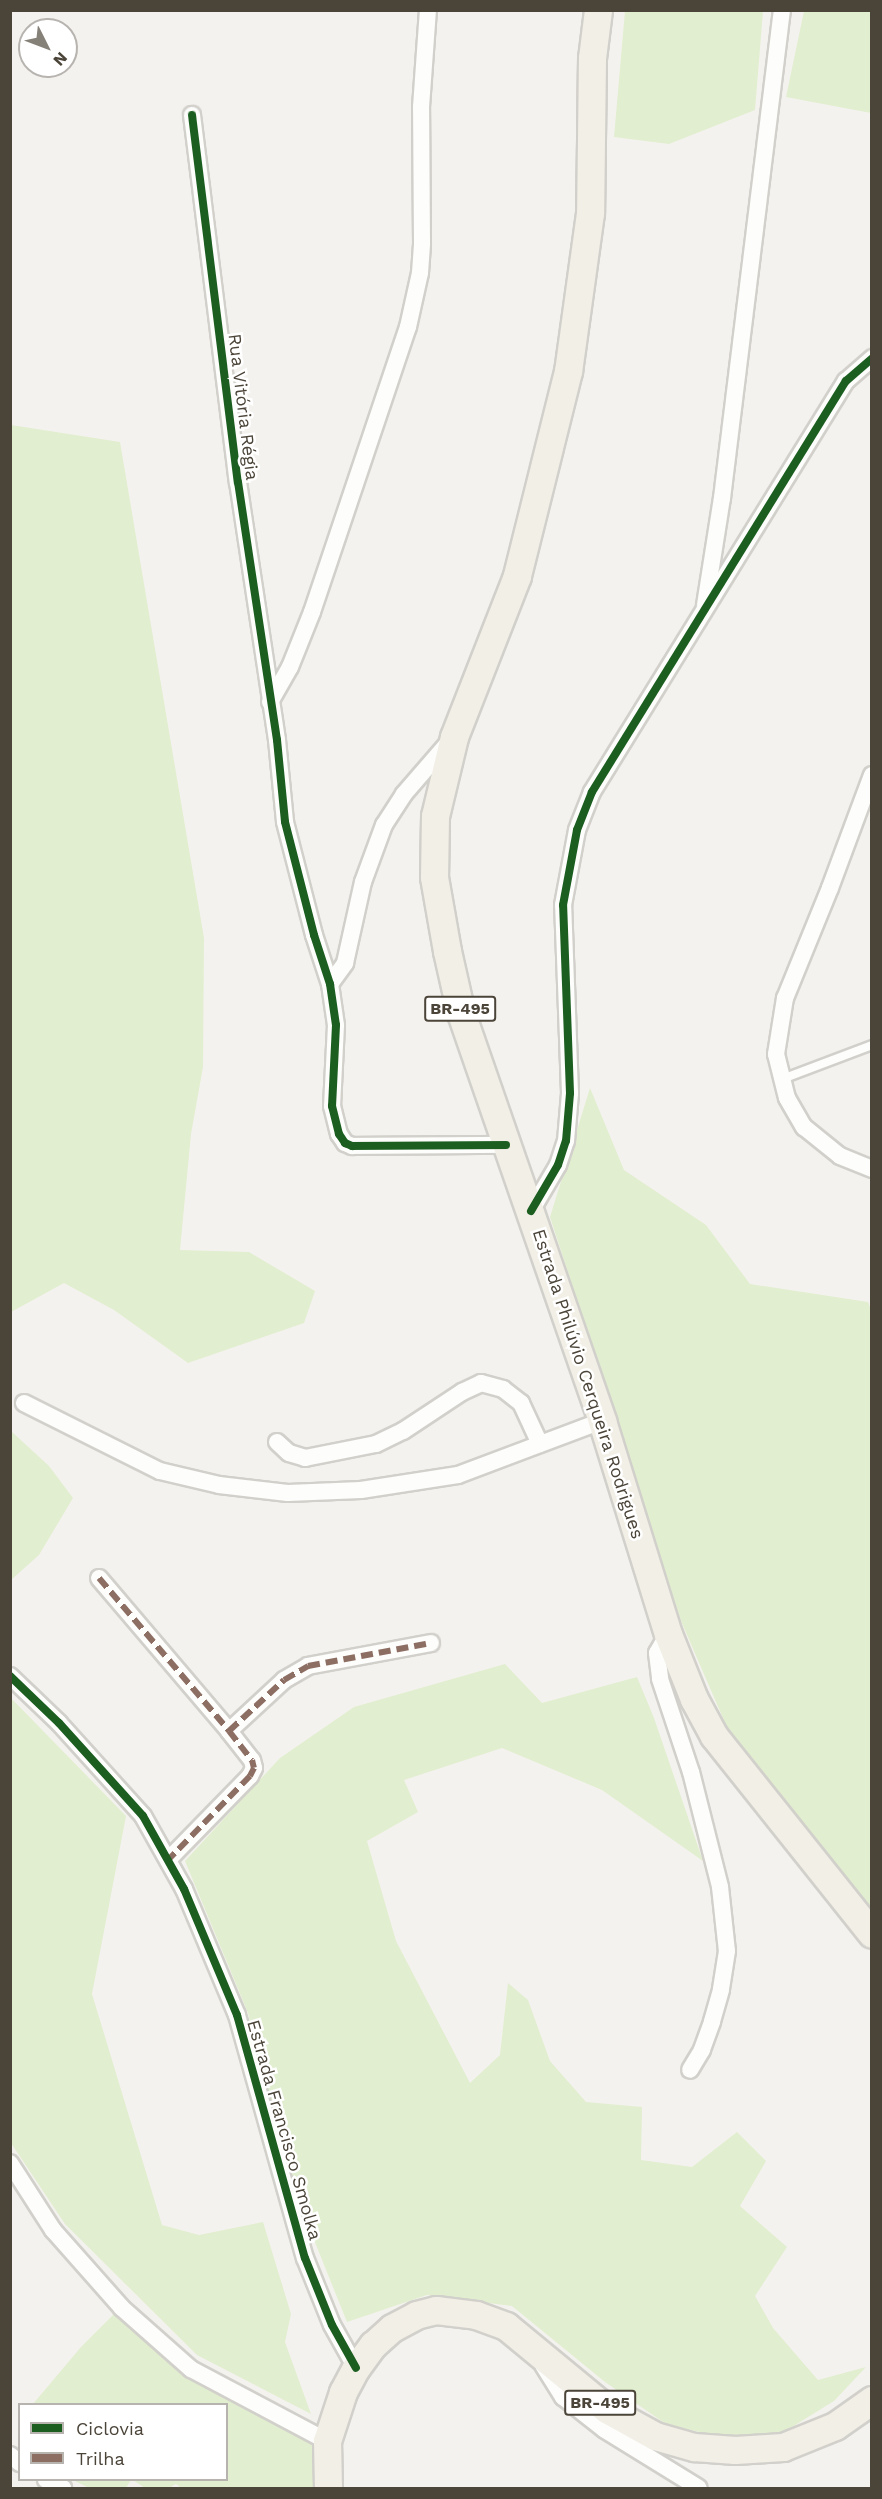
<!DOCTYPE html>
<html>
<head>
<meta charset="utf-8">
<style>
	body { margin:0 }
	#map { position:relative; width:882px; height:2499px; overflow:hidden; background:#f4f2ee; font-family:"Work Sans",sans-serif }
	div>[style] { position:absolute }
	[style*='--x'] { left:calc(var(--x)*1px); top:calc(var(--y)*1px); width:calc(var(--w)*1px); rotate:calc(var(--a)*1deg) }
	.green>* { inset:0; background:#e1eecf }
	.roads { filter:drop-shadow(2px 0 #d2d0cb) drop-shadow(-2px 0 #d2d0cb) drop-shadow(0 2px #d2d0cb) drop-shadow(0 -2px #d2d0cb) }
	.lane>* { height:8px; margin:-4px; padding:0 4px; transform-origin:4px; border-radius:4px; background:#fdfdfc }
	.street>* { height:16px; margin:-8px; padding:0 8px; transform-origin:8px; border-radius:8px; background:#fdfdfc }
	.primary>* { height:27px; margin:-13.5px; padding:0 13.5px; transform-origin:13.5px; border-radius:13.5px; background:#f2efe6 }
	.quiet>* { height:6px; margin-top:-3px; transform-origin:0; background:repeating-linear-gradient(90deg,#8d6e63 0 12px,transparent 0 18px) }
	.cycleway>* { height:8px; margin:-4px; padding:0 4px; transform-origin:4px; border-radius:4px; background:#1b5e20 }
	span { translate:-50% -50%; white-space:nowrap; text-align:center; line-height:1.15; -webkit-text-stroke:5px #fff; paint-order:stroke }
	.shield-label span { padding:2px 4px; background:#fff; border:2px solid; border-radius:4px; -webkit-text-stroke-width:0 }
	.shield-label { font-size:16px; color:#4b4439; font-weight:700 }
	.street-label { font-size:18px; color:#4b4439 }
	.frame { position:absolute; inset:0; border:12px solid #4b4439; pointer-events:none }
	.legend { position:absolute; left:18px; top:2403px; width:210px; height:78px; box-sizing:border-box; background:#fff; border:2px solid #b7b4b0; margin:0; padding:8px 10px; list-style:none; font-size:18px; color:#4b4439 }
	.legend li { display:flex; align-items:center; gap:12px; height:30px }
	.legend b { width:30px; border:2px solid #b7b4b0 }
	.north { position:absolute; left:18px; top:18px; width:60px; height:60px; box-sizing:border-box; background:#fff; border:2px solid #b7b4b0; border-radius:50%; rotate:132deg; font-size:16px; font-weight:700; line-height:24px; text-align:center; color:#4b4439 }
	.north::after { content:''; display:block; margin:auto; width:21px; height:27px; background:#868178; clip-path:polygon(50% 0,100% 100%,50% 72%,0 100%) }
</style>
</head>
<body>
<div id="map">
	<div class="green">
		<div style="clip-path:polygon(625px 11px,763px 11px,755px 110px,669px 144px,614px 137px)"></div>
		<div style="clip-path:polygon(804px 11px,871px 11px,871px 113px,786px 97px)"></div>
		<div style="clip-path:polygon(11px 425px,120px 442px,204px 938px,203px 1067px,191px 1134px,180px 1250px,249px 1252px,315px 1291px,304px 1323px,188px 1363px,114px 1310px,64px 1283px,11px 1312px)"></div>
		<div style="clip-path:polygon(590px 1088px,624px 1170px,706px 1225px,750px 1284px,868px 1302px,871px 1310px,871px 1919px,732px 1739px,681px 1621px,550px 1217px)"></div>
		<div style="clip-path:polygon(11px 1431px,49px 1466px,73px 1498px,39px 1555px,11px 1580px)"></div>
		<div style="clip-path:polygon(505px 1664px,542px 1703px,637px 1677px,654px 1718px,703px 1861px,602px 1790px,502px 1748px,404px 1780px,418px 1812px,367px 1841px,396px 1941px,470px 2083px,500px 2055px,508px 1983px,528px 2000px,550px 2061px,586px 2102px,642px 2107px,641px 2160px,692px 2167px,737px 2132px,766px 2161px,740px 2206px,787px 2247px,755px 2296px,773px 2328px,818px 2380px,866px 2367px,834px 2401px,779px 2435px,716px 2436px,666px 2424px,605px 2382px,512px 2306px,427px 2295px,347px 2322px,294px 2190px,248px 2013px,185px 1861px,280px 1758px,354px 1707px)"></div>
		<div style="clip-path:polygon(10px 1697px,126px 1816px,92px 1994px,162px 2225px,199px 2235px,263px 2222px,291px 2314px,285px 2342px,311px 2414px,197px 2355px,65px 2224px,11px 2143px)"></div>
		<div style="clip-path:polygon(114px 2314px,193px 2381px,317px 2446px,318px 2488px,181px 2488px,176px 2484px,169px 2488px,145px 2488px,133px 2480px,226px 2480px,226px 2404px,33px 2404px,81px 2347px)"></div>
		<div style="clip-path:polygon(73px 2480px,131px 2480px,126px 2488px,89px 2488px)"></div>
	</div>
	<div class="roads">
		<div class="lane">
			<div style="--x:782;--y:1079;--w:96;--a:-20.7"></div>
		</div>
		<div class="street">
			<div style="--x:192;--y:115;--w:370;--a:82.9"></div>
			<div style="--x:238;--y:482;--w:261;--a:81.4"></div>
			<div style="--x:277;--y:740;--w:82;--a:84.4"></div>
			<div style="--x:285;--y:822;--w:117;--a:75.6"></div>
			<div style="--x:314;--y:935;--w:52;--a:71.9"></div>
			<div style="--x:330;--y:984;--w:41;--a:81.7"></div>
			<div style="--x:336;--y:1025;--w:81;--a:92.8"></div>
			<div style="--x:332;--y:1106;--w:29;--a:76"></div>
			<div style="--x:339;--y:1134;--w:11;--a:56"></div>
			<div style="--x:345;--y:1143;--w:8;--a:23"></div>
			<div style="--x:352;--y:1146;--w:154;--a:-0.4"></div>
			<div style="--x:705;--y:605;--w:108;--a:-81"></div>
			<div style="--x:722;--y:498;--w:492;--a:-83"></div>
			<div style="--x:270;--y:702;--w:40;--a:-60.3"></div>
			<div style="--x:290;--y:667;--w:59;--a:-68.2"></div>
			<div style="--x:312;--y:612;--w:301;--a:-71.4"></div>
			<div style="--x:408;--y:327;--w:55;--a:-77.5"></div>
			<div style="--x:420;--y:273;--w:30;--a:-86"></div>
			<div style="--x:422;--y:243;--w:136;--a:-90.4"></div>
			<div style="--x:421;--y:107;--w:97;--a:-85.9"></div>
			<div style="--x:872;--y:775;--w:121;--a:110.4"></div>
			<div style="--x:830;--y:888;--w:119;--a:112.2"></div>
			<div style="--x:785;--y:998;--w:57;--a:99.1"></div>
			<div style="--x:776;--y:1054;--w:45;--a:76"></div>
			<div style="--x:787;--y:1098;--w:34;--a:60"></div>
			<div style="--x:804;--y:1127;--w:46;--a:38.9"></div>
			<div style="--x:840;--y:1156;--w:35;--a:22"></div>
			<div style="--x:330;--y:984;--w:26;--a:-54"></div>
			<div style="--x:345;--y:963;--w:83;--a:-77.5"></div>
			<div style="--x:363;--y:882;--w:61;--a:-69.8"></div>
			<div style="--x:384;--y:825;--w:37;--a:-57"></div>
			<div style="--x:404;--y:794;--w:69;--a:-49.1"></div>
			<div style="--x:531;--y:1211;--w:53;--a:-59.6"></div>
			<div style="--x:558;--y:1165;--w:25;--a:-72"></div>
			<div style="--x:566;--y:1141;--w:48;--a:-85.2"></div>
			<div style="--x:570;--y:1093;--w:188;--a:-92.1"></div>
			<div style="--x:563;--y:905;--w:76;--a:-79.4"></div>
			<div style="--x:577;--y:830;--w:41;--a:-68.5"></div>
			<div style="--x:592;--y:792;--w:483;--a:-58.3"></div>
			<div style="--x:846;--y:381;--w:35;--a:-41"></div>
			<div style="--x:24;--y:1403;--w:152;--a:26.6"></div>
			<div style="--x:160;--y:1471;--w:61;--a:13.3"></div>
			<div style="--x:219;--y:1485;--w:69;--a:6.6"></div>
			<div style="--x:288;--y:1493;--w:73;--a:-2.4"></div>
			<div style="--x:361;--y:1490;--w:98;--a:-8.8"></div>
			<div style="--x:458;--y:1475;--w:154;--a:-20.6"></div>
			<div style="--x:277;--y:1442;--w:16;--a:43"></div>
			<div style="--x:289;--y:1453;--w:17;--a:17"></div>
			<div style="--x:305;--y:1458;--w:72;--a:-11.2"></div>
			<div style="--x:376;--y:1444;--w:30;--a:-26"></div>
			<div style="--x:403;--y:1431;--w:71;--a:-33.5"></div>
			<div style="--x:462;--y:1392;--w:21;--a:-25"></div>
			<div style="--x:481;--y:1383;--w:23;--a:15"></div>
			<div style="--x:503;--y:1389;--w:23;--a:38"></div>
			<div style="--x:521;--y:1403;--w:45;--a:65.1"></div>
			<div style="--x:99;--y:1578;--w:201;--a:49.6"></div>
			<div style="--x:229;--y:1731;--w:37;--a:52"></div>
			<div style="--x:252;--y:1760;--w:8;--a:76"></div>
			<div style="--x:254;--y:1768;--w:9;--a:117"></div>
			<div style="--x:250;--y:1776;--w:116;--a:134.3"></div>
			<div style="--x:668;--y:1634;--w:22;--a:120"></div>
			<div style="--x:657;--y:1653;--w:26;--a:83"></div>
			<div style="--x:660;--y:1679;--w:98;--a:71.6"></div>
			<div style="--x:691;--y:1772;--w:119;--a:75.8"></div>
			<div style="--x:720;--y:1887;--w:64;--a:83.8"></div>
			<div style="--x:727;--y:1951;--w:39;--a:99"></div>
			<div style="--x:721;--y:1990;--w:33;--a:106"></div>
			<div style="--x:712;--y:2022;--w:30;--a:110"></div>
			<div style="--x:702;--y:2050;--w:23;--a:121"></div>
			<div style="--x:10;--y:1676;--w:68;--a:43.8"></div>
			<div style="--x:59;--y:1723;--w:125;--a:47.9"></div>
			<div style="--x:143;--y:1816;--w:84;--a:60.7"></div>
			<div style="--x:184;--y:1889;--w:137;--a:67.2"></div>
			<div style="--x:237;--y:2015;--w:252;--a:74.4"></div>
			<div style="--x:305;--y:2258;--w:72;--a:68.1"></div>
			<div style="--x:332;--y:2325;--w:49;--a:60.8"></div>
			<div style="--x:229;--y:1731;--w:75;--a:-42.8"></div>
			<div style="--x:284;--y:1680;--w:28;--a:-30"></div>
			<div style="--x:308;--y:1666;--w:125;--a:-10.6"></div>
			<div style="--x:10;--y:2163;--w:80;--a:57.3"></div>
			<div style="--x:53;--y:2230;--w:104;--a:48.5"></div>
			<div style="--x:122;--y:2308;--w:92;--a:41.5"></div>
			<div style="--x:191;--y:2369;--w:154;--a:27.9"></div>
			<div style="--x:543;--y:2365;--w:38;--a:58"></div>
			<div style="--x:563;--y:2397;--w:53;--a:38.2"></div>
			<div style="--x:605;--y:2430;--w:110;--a:31.7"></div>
			<div style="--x:10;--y:2455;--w:13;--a:39"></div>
			<div style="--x:46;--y:2480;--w:19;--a:25"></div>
		</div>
		<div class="primary">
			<div style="--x:598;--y:10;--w:48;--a:97.1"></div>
			<div style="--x:592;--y:58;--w:155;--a:90.7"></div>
			<div style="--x:590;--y:213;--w:160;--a:97.9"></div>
			<div style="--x:568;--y:371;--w:211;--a:104"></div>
			<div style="--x:517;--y:576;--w:173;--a:111.4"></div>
			<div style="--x:454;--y:737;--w:81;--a:103.5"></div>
			<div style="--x:435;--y:816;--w:61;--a:90.9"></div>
			<div style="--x:434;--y:877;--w:75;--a:80"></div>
			<div style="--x:447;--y:951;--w:64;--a:77.3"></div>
			<div style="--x:461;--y:1013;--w:432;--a:70.9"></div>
			<div style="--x:602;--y:1421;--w:223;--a:72.8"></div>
			<div style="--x:668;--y:1634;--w:70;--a:68.2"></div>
			<div style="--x:694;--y:1699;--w:42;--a:61.6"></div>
			<div style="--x:714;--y:1736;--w:253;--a:51.4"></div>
			<div style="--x:328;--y:2488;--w:47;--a:-91.2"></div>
			<div style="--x:327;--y:2441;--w:52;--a:-71.9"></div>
			<div style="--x:343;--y:2392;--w:27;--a:-62"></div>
			<div style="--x:356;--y:2368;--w:29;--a:-54"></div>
			<div style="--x:373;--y:2345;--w:25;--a:-42"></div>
			<div style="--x:392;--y:2328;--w:27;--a:-28"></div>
			<div style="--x:416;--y:2315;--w:21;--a:-14"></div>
			<div style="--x:436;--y:2310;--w:40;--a:7.1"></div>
			<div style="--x:476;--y:2315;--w:32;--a:20"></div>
			<div style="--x:506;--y:2326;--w:132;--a:39.5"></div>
			<div style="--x:608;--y:2410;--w:54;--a:29"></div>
			<div style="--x:655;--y:2436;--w:41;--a:15.8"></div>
			<div style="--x:694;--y:2447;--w:41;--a:4.2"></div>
			<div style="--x:735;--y:2450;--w:48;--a:-3.6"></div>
			<div style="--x:783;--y:2447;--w:56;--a:-22"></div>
			<div style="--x:835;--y:2426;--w:45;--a:-35.1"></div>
		</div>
	</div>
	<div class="quiet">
		<div style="--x:99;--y:1578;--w:201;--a:49.6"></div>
		<div style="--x:229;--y:1731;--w:37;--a:52"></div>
		<div style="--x:252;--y:1760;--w:8;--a:76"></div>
		<div style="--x:254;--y:1768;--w:9;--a:117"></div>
		<div style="--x:250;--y:1776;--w:116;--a:134.3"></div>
		<div style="--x:229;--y:1731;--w:75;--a:-42.8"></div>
		<div style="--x:284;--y:1680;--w:28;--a:-30"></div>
		<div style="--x:308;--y:1666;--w:125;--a:-10.6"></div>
	</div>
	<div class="cycleway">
		<div style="--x:192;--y:115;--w:370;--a:82.9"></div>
		<div style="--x:238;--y:482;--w:261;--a:81.4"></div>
		<div style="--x:277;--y:740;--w:82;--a:84.4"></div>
		<div style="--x:285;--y:822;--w:117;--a:75.6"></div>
		<div style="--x:314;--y:935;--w:52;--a:71.9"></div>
		<div style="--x:330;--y:984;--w:41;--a:81.7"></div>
		<div style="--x:336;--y:1025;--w:81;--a:92.8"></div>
		<div style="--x:332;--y:1106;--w:29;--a:76"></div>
		<div style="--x:339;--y:1134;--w:11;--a:56"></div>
		<div style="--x:345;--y:1143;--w:8;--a:23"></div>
		<div style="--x:352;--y:1146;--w:154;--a:-0.4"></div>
		<div style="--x:531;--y:1211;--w:53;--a:-59.6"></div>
		<div style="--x:558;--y:1165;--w:25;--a:-72"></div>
		<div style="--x:566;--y:1141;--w:48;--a:-85.2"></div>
		<div style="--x:570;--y:1093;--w:188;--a:-92.1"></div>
		<div style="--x:563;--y:905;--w:76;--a:-79.4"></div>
		<div style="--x:577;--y:830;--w:41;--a:-68.5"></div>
		<div style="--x:592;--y:792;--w:483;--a:-58.3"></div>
		<div style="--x:846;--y:381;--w:35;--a:-41"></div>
		<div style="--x:10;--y:1676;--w:68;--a:43.8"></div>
		<div style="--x:59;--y:1723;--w:125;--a:47.9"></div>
		<div style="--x:143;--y:1816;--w:84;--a:60.7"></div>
		<div style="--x:184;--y:1889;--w:137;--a:67.2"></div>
		<div style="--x:237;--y:2015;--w:252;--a:74.4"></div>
		<div style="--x:305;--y:2258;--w:72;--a:68.1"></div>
		<div style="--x:332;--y:2325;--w:49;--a:60.8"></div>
	</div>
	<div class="shield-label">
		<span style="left:460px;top:1009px">BR-495</span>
		<span style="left:600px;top:2403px">BR-495</span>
	</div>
	<div class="street-label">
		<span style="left:243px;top:407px;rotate:83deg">Rua Vitória Régia</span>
		<span style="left:588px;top:1384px;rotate:72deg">Estrada Philúvio Cerqueira Rodrigues</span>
		<span style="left:284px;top:2130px;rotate:74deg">Estrada Francisco Smolka</span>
	</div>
	<div class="frame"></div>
	<ul class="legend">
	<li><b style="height:8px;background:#1b5e20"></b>Ciclovia</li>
	<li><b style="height:8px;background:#8d6e63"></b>Trilha</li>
	</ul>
	<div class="north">N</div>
</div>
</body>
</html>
